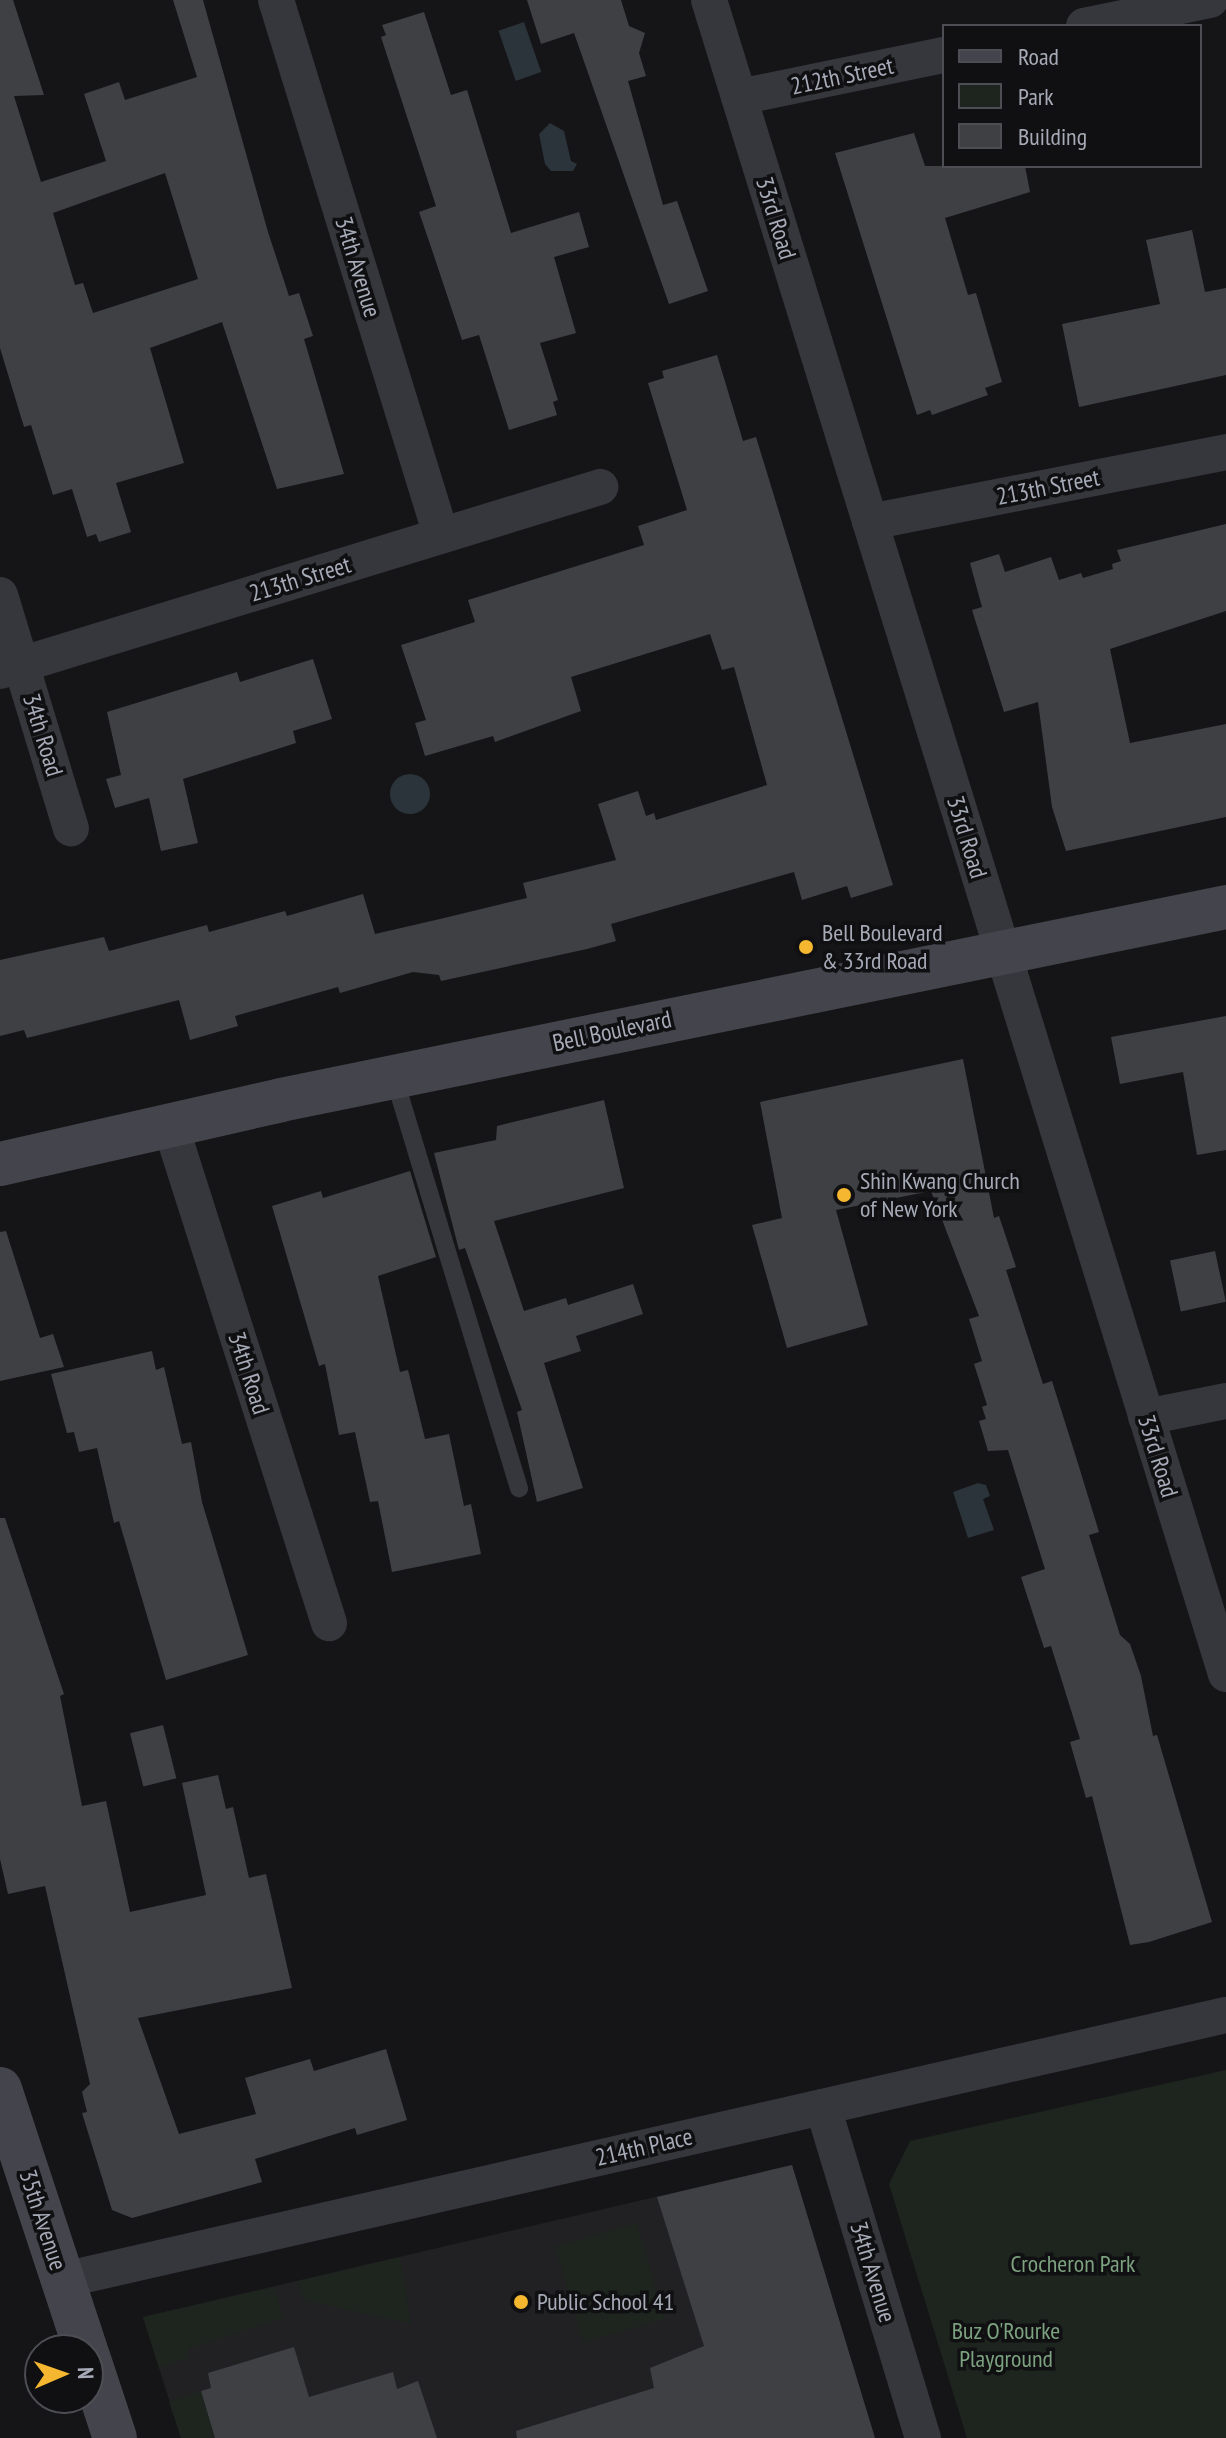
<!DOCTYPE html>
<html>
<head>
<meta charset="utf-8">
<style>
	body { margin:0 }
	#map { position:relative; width:1226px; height:2438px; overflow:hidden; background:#151517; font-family:"PT Sans Narrow",sans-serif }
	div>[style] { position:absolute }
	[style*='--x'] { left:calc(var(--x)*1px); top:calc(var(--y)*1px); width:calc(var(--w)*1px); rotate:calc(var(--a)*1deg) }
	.built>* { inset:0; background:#212124 }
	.green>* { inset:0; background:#1d251e; transform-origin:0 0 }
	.water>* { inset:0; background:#2b333b; transform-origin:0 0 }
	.round { border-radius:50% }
	.building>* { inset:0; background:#3f4044; transform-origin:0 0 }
	.lane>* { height:18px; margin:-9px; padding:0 9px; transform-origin:9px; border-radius:9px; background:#36373c }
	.street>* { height:36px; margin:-18px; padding:0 18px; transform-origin:18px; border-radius:18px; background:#36373c }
	.secondary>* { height:44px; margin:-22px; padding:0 22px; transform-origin:22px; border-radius:22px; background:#44454c }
	.dots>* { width:22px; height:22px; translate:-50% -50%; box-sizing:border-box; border:4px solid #101012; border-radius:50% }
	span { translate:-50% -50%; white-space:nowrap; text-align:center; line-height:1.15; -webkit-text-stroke:7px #101012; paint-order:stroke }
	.street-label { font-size:24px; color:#a6abb7 }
	.poi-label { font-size:24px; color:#a6abb7 }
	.left { translate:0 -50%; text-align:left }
	.park-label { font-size:24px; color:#7da280 }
	.legend { position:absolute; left:942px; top:24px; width:260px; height:144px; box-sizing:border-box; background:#101012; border:2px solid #4c4e54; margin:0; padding:10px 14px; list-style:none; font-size:24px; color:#a6abb7 }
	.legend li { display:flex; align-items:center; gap:16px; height:40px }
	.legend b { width:40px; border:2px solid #4c4e54 }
	.north { position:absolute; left:24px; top:2334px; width:80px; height:80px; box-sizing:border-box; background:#101012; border:2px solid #4c4e54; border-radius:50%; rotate:88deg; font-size:22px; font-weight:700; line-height:32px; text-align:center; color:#a6abb7 }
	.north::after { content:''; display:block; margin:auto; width:28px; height:36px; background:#f5b72f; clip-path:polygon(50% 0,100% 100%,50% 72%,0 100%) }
</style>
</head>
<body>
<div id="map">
	<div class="built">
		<div style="clip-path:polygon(792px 2165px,875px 2438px,181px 2438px,143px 2317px)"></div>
	</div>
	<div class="green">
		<div style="clip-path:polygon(1226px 2070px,1226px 2438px,967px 2438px,889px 2184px,910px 2141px)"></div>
		<div style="left:637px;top:2223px;width:100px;height:85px;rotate:74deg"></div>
		<div style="clip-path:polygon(400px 2257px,411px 2324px,303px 2300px,298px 2281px)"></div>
		<div style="clip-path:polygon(274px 2287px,283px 2318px,188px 2349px,188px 2358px,159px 2368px,143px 2317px)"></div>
		<div style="clip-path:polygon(201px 2391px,215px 2438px,181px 2438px,169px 2402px)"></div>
	</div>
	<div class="water">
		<div style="left:524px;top:22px;width:53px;height:27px;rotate:71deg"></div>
		<div style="clip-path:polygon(550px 123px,564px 131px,571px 161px,577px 164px,573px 171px,551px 171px,545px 164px,539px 134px)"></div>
		<div class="round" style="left:390px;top:774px;width:40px;height:40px"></div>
		<div style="clip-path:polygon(978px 1483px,986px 1485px,990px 1496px,983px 1499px,994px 1530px,968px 1538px,953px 1492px)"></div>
	</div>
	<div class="building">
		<div style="clip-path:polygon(evenodd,0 0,13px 0,44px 95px,14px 96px,41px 182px,106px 161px,84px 94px,119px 82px,125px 100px,197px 77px,173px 0,203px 0,268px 232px,289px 296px,299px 293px,313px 336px,304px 339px,344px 474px,277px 489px,222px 322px,150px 348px,184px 463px,116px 483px,131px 532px,99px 542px,96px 534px,87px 537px,72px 489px,53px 495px,31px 425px,24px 427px,0 348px,0 0,165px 173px,198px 279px,93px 313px,83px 283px,75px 285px,53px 213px,165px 173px)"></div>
		<div style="clip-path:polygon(527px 0,621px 0,629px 26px,645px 33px,639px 53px,646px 76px,628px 81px,663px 205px,677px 201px,708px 291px,669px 304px,574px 33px,541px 44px)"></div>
		<div style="clip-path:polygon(424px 12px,451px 95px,467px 90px,511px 233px,579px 212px,589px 247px,554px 257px,576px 333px,540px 343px,558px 400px,553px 402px,557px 415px,509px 430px,479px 335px,462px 340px,433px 253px,419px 212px,436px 206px,381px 37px,386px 35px,382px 25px)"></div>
		<div style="clip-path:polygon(914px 133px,925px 166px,1025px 166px,1030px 192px,945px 218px,968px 295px,976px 293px,1002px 382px,985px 388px,988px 395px,932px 415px,930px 410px,917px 415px,835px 153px)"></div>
		<div style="clip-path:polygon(1192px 230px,1205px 292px,1226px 288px,1226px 375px,1079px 407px,1062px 324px,1160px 304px,1146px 240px)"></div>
		<div style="clip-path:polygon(717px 355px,743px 441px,756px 437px,893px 885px,851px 898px,847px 886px,802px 900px,794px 872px,611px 924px,616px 941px,587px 949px,441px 981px,439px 975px,413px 972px,340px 993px,338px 987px,235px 1016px,238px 1026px,190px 1040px,179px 1000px,27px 1038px,24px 1030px,0 1036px,0 960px,104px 937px,109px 951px,207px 925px,209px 932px,285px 911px,287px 916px,363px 894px,375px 934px,440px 919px,527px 898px,523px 883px,616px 860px,598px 804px,638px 791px,646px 816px,654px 813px,656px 820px,767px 785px,734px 667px,722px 670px,710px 634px,571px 677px,581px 711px,495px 742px,493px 736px,425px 756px,415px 723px,426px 720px,401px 645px,475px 622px,468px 600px,644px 545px,638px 526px,687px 510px,648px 383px,664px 378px,662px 371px)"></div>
		<div style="clip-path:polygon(1226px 524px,1226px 611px,1110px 649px,1130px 743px,1226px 724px,1226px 817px,1066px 851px,1052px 807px,1038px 702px,1004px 712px,972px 610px,982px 607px,970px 563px,999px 554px,1005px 572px,1051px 557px,1059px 580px,1081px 573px,1083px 578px,1113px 569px,1112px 564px,1121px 561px,1117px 550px)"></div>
		<div style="clip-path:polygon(313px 659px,332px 719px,293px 731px,296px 743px,183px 779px,198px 843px,161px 851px,149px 798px,115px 808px,106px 779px,121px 775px,107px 712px,237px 672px,240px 682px)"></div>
		<div style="clip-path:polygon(1226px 1016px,1226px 1150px,1197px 1155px,1183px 1072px,1120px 1084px,1111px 1037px)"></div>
		<div style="clip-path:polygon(963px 1059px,994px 1218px,999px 1216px,1016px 1267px,1006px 1270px,1043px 1384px,1052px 1381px,1076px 1457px,1099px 1532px,1089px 1535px,1120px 1635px,1130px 1644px,1141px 1676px,1153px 1736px,1157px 1735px,1212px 1922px,1149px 1942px,1130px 1945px,1092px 1796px,1086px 1798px,1070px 1742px,1080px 1739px,1051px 1646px,1044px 1648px,1021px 1577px,1045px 1569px,1008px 1450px,988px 1451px,979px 1421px,986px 1419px,982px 1407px,987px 1405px,974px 1364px,982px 1361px,969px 1319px,979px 1316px,931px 1191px,836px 1210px,868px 1325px,787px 1348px,752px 1225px,782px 1218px,760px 1102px)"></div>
		<div style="clip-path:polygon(604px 1100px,624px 1188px,494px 1221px,524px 1311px,566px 1298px,568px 1305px,633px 1284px,643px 1314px,576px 1336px,581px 1351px,544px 1363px,583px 1488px,537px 1502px,517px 1412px,522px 1410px,465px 1248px,459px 1250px,434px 1153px,496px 1140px,497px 1126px)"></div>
		<div style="clip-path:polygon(410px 1171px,436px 1257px,378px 1276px,400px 1372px,408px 1370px,425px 1439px,449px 1434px,464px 1506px,471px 1504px,481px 1554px,392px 1572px,378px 1501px,370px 1502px,355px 1432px,339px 1435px,325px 1364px,319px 1366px,272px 1206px,321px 1191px,323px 1198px)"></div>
		<div style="clip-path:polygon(6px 1231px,40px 1338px,53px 1334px,64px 1367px,0 1381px,0 1232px)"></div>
		<div style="left:1215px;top:1251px;width:52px;height:46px;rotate:78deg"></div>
		<div style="clip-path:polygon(152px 1351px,156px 1370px,164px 1367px,182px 1444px,191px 1442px,202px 1502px,248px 1655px,166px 1680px,119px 1521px,114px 1523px,97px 1448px,79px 1452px,74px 1432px,67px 1433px,51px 1374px)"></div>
		<div style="clip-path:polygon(0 1518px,5px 1518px,64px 1694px,60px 1696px,82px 1806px,106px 1801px,130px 1912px,206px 1895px,182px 1783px,218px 1775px,226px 1809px,233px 1807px,249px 1878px,266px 1874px,292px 1988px,138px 2018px,179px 2134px,256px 2114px,245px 2078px,310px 2059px,314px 2071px,386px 2049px,407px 2120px,357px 2135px,355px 2128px,255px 2159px,262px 2182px,132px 2218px,112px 2210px,82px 2113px,87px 2112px,82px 2092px,90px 2084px,45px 1886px,8px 1894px,0 1859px)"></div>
		<div style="left:163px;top:1725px;width:55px;height:34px;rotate:76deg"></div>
		<div style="clip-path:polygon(792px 2165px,875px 2438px,517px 2438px,516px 2431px,654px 2388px,650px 2368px,704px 2346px,657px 2197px)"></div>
		<div style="clip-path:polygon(294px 2347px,309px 2397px,393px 2372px,397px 2389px,418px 2381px,437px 2438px,215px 2438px,201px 2391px,211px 2388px,208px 2373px)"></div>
	</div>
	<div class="lane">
		<div style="--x:394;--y:1077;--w:430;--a:73.1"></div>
	</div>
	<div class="street">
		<div style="--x:276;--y:0;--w:560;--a:72.86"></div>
		<div style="--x:709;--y:0;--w:1752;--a:72.84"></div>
		<div style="--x:1084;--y:26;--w:129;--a:-11.7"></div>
		<div style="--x:739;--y:97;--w:209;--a:-11.6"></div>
		<div style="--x:870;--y:522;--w:363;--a:-11.1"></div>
		<div style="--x:0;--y:595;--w:244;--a:73.1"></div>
		<div style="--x:0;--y:671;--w:628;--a:-17.05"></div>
		<div style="--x:170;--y:1124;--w:524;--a:72.33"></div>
		<div style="--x:1146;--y:1417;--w:82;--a:-11.3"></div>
		<div style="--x:823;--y:2107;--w:346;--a:73.2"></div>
		<div style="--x:63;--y:2280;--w:1193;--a:-12.84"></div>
	</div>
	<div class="secondary">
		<div style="--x:0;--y:1164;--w:288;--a:-12.8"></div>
		<div style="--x:281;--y:1100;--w:965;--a:-11.54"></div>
		<div style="--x:0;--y:2089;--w:275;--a:71.8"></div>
		<div style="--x:88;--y:2356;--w:86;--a:71.8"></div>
	</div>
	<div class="dots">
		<div style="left:806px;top:947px;background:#f5b72f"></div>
		<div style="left:844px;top:1195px;background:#f5b72f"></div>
		<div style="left:521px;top:2302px;background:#f5b72f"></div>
	</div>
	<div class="street-label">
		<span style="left:842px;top:76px;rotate:-12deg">212th Street</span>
		<span style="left:776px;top:218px;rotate:73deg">33rd Road</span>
		<span style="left:358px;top:267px;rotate:73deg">34th Avenue</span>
		<span style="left:1048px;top:487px;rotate:-11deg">213th Street</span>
		<span style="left:300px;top:579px;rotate:-17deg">213th Street</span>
		<span style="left:43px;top:735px;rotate:73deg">34th Road</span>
		<span style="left:967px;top:837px;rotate:73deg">33rd Road</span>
		<span style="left:612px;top:1031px;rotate:-12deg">Bell Boulevard</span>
		<span style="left:249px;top:1373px;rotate:72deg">34th Road</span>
		<span style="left:1158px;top:1456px;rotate:73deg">33rd Road</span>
		<span style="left:644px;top:2147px;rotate:-13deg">214th Place</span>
		<span style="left:43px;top:2220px;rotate:72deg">35th Avenue</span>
		<span style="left:873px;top:2272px;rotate:73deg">34th Avenue</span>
	</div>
	<div class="poi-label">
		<span class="left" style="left:822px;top:947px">Bell Boulevard<br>&amp; 33rd Road</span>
		<span class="left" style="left:860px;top:1195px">Shin Kwang Church<br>of New York</span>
		<span class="left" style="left:537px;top:2302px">Public School 41</span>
	</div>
	<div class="park-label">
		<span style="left:1073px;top:2264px">Crocheron Park</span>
		<span style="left:1006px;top:2345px">Buz O'Rourke<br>Playground</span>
	</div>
	<ul class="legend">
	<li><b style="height:10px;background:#44454c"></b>Road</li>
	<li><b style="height:22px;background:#1d251e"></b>Park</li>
	<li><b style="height:22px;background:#3f4044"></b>Building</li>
	</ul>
	<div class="north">N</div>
</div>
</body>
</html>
